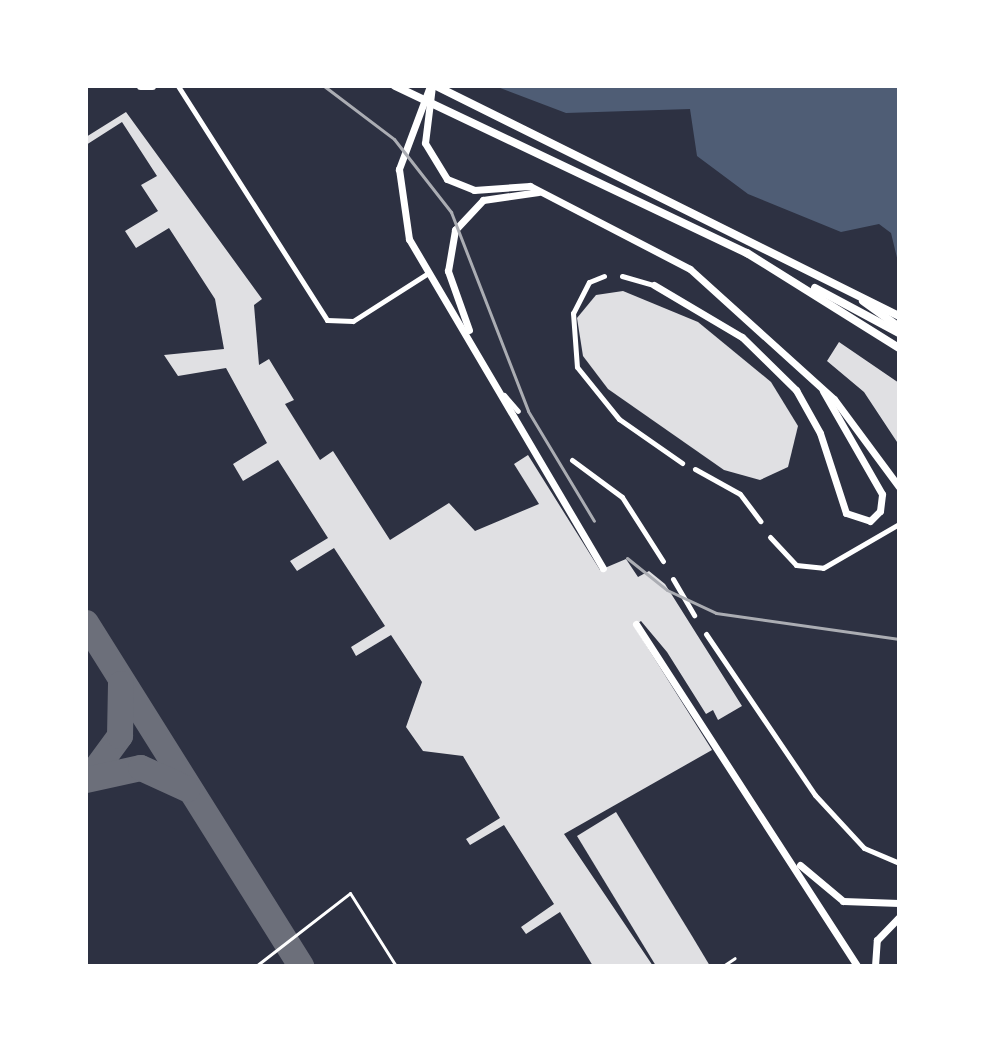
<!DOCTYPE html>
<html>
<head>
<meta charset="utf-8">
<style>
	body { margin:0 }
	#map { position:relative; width:985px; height:1052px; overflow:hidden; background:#2d3142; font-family:Ubuntu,sans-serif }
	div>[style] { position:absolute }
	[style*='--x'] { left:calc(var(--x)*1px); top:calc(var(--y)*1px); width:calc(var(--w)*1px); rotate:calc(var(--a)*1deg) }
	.water>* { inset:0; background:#4f5d75 }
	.taxiway>* { height:26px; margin:-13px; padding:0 13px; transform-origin:13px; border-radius:13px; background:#6c6f7a }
	.building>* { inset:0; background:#e0e0e3 }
	.service>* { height:3px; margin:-1.5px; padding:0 1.5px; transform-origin:1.5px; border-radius:1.5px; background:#fff }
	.minor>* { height:5px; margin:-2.5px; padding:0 2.5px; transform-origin:2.5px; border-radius:2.5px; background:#fff }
	.tertiary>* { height:7px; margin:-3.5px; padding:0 3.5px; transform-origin:3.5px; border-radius:3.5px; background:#fff }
	.primary>* { height:8px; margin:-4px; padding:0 4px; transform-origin:4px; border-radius:4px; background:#fff }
	.rail>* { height:3px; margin:-1.5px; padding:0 1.5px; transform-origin:1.5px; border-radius:1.5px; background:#abadb3 }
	span { translate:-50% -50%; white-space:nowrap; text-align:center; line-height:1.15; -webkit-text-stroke:6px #fff; paint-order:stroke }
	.frame { position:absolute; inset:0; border:88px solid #fff; pointer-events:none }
</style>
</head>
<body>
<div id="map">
	<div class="water">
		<div style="clip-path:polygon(495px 86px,899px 86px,899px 266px,891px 233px,879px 224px,841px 232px,748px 194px,697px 156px,690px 109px,566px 113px)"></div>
	</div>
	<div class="taxiway">
		<div style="--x:86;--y:623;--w:405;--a:57.9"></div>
		<div style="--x:90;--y:777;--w:51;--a:-53.8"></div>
		<div style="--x:120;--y:736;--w:52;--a:-88.9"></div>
		<div style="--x:86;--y:780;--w:56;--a:-12.3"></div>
		<div style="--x:141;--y:768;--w:51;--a:24.5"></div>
	</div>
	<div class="building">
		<div style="clip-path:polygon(126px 112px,262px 299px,254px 305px,259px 365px,269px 359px,294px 400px,285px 404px,320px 460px,333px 451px,390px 540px,449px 503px,475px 531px,539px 504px,514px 464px,528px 455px,600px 570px,626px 559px,638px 577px,649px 571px,665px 584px,742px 706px,718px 720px,713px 710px,706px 714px,667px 652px,641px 621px,634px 626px,712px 750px,564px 834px,653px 966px,593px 966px,560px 912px,526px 934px,521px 927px,554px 904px,504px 825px,470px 845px,466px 839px,500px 818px,463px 756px,423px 751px,406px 727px,422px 682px,391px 635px,356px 656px,351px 647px,385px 626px,334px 548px,297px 571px,290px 561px,328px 538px,278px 460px,243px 481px,233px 464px,267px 443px,226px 368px,178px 376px,164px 355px,224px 349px,215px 299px,169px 228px,136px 248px,125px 231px,158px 211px,141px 185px,157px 176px,122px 122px,86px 145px,86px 137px)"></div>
		<div style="clip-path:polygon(623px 291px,698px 322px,771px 382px,798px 426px,788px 467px,760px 480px,724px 470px,608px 389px,583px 356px,577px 318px,596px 295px)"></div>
		<div style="clip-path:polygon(839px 342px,899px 383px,899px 445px,864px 392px,827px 361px)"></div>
		<div style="clip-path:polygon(616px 812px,692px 936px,710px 966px,656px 966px,577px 836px)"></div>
	</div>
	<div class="service">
		<div style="--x:256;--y:966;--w:119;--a:-37.8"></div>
		<div style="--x:350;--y:893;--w:86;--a:57.8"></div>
		<div style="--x:723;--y:966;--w:14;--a:-34"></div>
	</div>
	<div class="minor">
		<div style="--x:178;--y:86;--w:277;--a:57.5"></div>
		<div style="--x:327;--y:320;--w:26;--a:2"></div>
		<div style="--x:353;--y:321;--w:89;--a:-32.6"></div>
		<div style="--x:604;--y:276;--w:16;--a:158"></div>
		<div style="--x:589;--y:282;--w:35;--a:117"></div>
		<div style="--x:573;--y:313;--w:54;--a:85.8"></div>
		<div style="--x:577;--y:367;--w:67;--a:51.1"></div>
		<div style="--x:619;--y:419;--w:77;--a:34.9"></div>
		<div style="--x:622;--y:276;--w:33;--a:16"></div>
		<div style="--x:504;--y:395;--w:21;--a:49"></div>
		<div style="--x:572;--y:460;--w:62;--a:36.5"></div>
		<div style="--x:622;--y:497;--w:76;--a:57.4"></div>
		<div style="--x:695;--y:469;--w:51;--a:29.1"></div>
		<div style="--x:740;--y:494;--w:34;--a:53"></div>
		<div style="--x:770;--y:537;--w:38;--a:47"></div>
		<div style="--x:796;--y:565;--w:27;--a:6"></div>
		<div style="--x:823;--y:568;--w:88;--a:-30.1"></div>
		<div style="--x:673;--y:579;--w:42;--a:59.7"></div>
		<div style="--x:706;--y:634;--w:194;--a:55.9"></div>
		<div style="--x:815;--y:795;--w:72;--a:47.2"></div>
		<div style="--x:864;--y:848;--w:38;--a:23"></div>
	</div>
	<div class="tertiary">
		<div style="--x:140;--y:86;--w:12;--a:0"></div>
		<div style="--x:430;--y:86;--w:89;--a:110.5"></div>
		<div style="--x:399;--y:169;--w:71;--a:81.9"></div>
		<div style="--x:409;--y:239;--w:382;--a:59.5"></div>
		<div style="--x:432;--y:86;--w:57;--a:97"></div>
		<div style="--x:425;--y:143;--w:42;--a:58.6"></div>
		<div style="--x:447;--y:179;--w:29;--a:22"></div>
		<div style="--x:474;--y:190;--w:56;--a:-4.1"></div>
		<div style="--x:530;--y:186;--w:180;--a:27.4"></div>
		<div style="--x:690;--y:269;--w:194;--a:42.1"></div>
		<div style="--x:834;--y:399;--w:109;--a:53.5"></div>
		<div style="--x:654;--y:285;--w:102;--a:30.6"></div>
		<div style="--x:742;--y:337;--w:76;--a:44.5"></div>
		<div style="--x:796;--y:390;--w:49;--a:60.8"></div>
		<div style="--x:820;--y:433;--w:84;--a:72"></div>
		<div style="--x:846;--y:513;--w:25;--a:18"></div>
		<div style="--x:870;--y:521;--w:14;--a:-45"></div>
		<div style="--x:880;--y:511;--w:17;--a:-83"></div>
		<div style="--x:882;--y:494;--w:119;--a:-119.8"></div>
		<div style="--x:469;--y:330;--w:63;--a:-109.6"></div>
		<div style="--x:448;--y:271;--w:42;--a:-80.3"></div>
		<div style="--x:455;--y:230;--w:41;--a:-47"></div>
		<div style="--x:483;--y:200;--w:56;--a:-8.3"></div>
		<div style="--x:636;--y:624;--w:407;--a:57.1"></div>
		<div style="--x:800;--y:865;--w:56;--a:39.9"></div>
		<div style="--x:843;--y:901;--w:56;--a:2"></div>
		<div style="--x:875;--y:966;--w:26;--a:-86"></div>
		<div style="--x:877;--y:940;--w:32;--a:-46"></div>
	</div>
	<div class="primary">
		<div style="--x:395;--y:86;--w:390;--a:25.4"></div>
		<div style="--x:747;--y:253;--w:179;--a:32"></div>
		<div style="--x:436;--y:86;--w:517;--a:26.42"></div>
		<div style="--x:815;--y:288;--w:95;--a:28.2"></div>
		<div style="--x:863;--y:301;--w:44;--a:35.8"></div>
	</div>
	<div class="rail">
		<div style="--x:324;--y:86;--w:88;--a:37.1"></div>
		<div style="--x:394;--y:139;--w:93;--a:52"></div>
		<div style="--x:451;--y:212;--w:213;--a:68.8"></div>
		<div style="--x:528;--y:411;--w:128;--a:59"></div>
		<div style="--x:627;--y:558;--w:51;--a:38.7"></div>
		<div style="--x:667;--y:590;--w:54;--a:25.1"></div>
		<div style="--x:716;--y:613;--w:185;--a:8.1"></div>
	</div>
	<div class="frame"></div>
</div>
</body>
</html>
